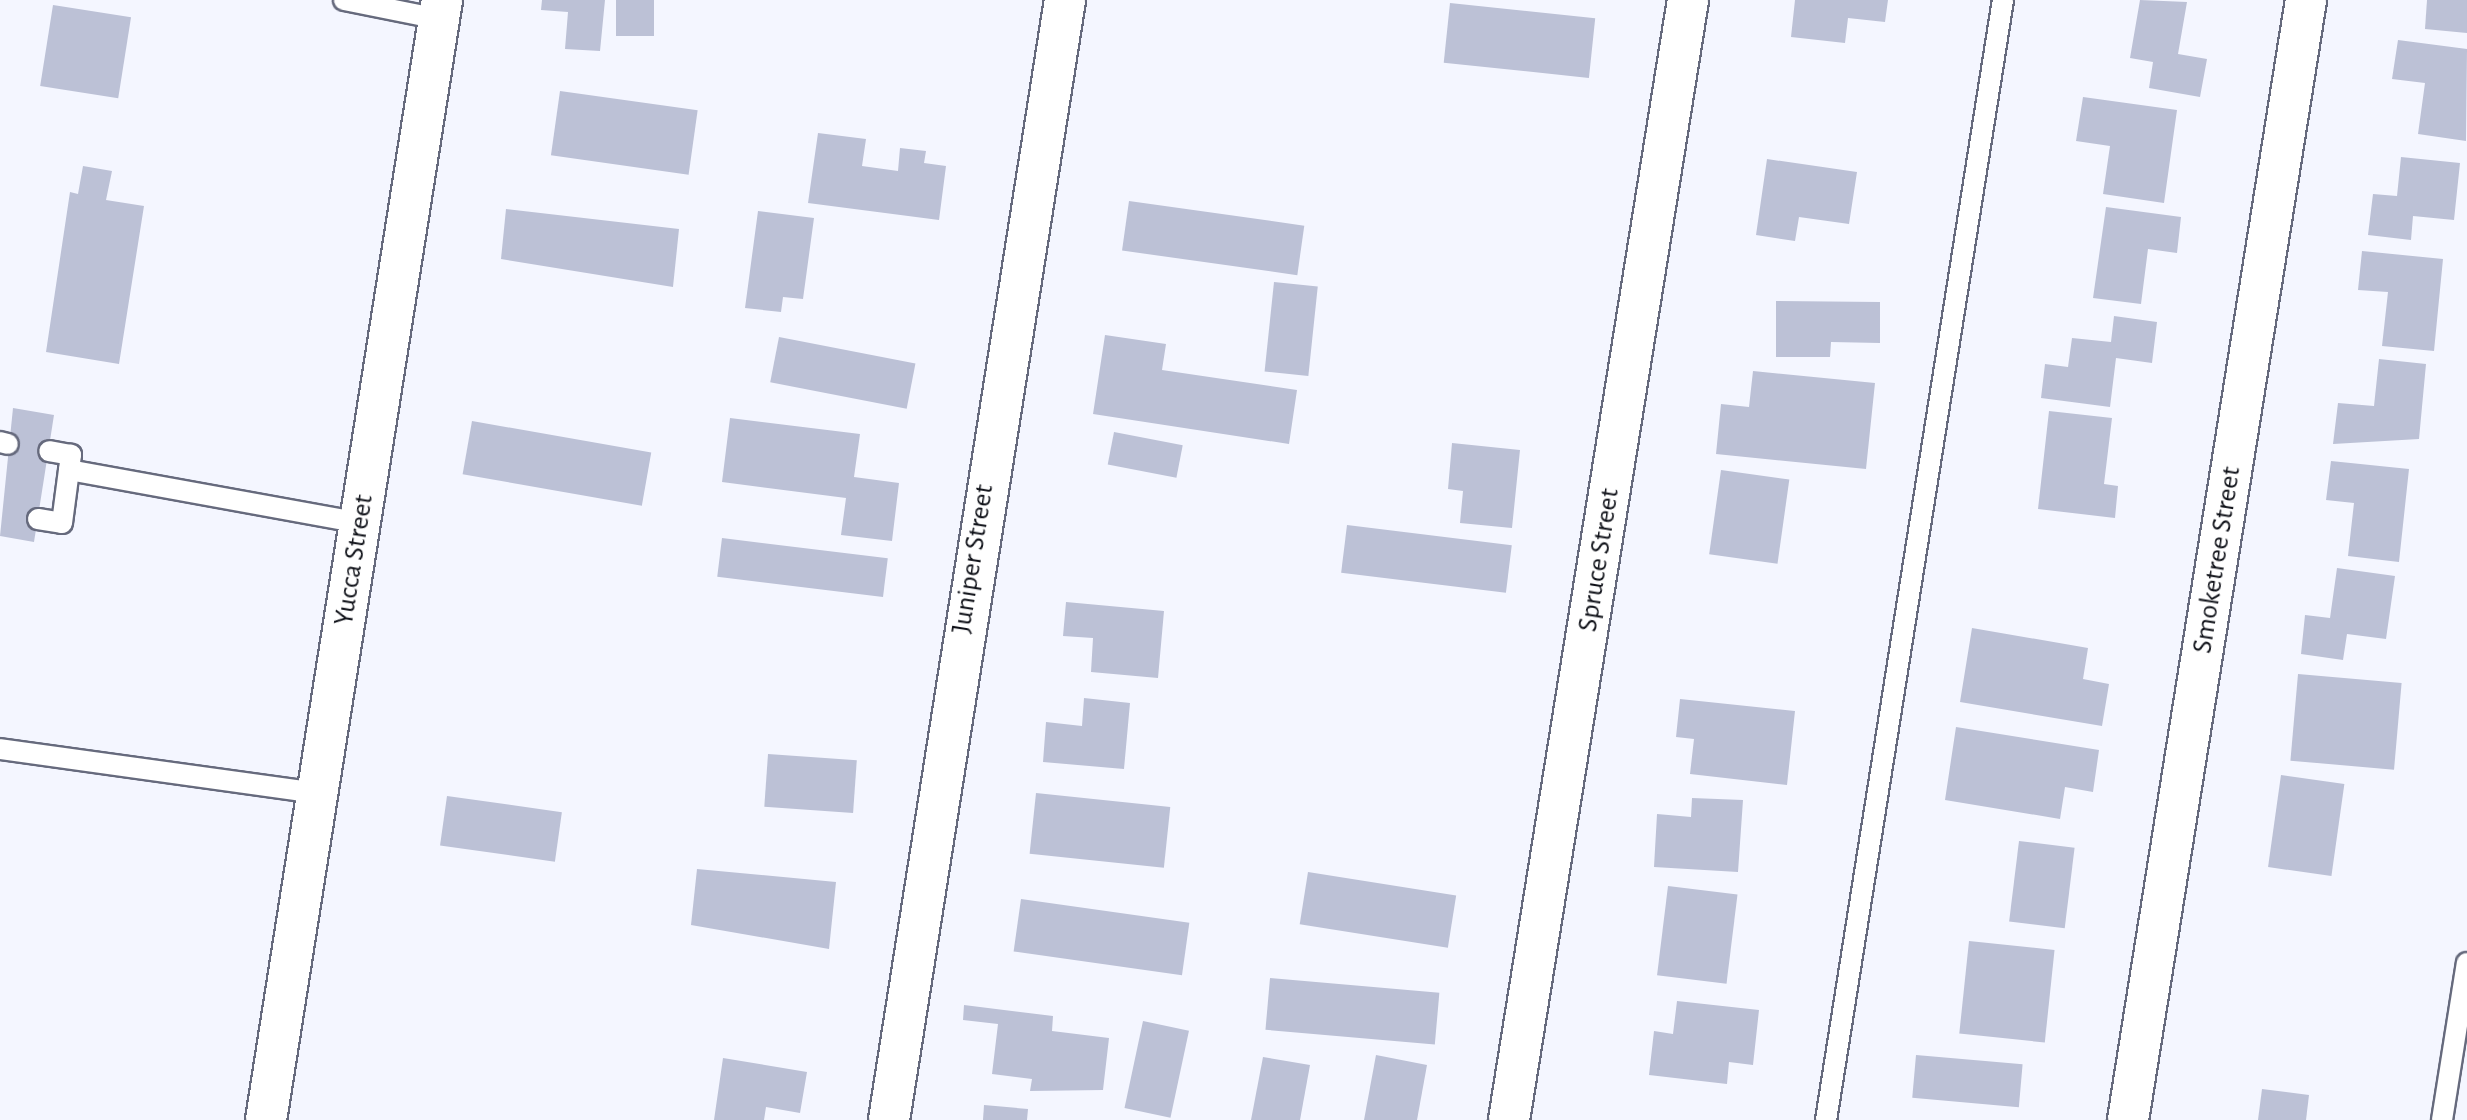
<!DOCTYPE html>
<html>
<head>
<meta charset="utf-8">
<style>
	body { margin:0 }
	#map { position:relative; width:2467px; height:1120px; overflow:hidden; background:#f4f6ff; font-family:"Alegreya Sans",sans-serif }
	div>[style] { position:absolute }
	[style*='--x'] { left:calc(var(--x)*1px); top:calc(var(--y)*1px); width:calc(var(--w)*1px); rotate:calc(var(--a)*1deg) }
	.building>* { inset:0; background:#bcc1d6; transform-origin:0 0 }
	.roads { filter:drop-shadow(2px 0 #666a7d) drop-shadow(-2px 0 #666a7d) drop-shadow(0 2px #666a7d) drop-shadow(0 -2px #666a7d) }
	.lane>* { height:20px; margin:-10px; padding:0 10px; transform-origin:10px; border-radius:10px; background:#fff }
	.street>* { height:40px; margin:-20px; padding:0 20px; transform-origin:20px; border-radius:20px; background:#fff }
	span { translate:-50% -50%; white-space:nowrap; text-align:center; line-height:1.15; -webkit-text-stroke:8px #fff; paint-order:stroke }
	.street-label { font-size:28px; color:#0e1017 }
</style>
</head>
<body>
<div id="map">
	<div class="building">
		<div style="clip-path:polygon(542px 0,605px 0,600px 51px,565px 49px,568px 12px,541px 10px)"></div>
		<div style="left:616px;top:0;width:38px;height:36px"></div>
		<div style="clip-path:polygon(1795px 0,1888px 0,1885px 22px,1848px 18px,1845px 43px,1791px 37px)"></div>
		<div style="clip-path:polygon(2140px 0,2187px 2px,2178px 54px,2207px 59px,2200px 97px,2149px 88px,2153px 62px,2130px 58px)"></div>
		<div style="clip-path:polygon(2427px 0,2467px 0,2467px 33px,2425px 29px)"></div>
		<div style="left:1450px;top:3px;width:146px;height:60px;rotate:6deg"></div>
		<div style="left:53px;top:5px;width:79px;height:82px;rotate:9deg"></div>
		<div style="clip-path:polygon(2398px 40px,2467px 49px,2466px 141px,2418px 134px,2425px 83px,2392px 79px)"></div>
		<div style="left:560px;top:91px;width:139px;height:65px;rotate:8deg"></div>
		<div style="clip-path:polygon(2083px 97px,2177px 110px,2164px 203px,2103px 194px,2110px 146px,2076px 141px)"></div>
		<div style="clip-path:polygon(818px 133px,866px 139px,862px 166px,898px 171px,900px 148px,926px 151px,924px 163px,946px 166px,939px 220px,808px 203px)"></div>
		<div style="clip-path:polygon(2401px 157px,2460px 163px,2454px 220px,2413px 216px,2411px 240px,2368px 235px,2373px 194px,2397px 196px)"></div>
		<div style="clip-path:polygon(1767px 159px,1857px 172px,1849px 224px,1799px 217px,1795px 241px,1756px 235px)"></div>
		<div style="clip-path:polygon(83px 166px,112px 171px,106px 200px,144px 206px,119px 364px,46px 352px,70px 192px,78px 194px)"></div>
		<div style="left:1129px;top:201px;width:177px;height:50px;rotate:8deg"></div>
		<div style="clip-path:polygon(2106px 207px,2181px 217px,2177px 253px,2148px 249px,2141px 304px,2093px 298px)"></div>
		<div style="clip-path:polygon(506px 209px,679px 229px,673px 287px,501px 259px)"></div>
		<div style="clip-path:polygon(758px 211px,814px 218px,803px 299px,783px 297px,781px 312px,745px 308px)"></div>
		<div style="clip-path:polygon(2362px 251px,2443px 259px,2434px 351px,2382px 346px,2388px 292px,2358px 290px)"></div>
		<div style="left:1274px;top:282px;width:44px;height:90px;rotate:6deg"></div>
		<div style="clip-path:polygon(1776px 301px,1880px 302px,1880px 343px,1831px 342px,1830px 357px,1776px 357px)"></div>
		<div style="clip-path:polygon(2114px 316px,2157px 322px,2152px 363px,2116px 358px,2110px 407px,2041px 398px,2045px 364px,2068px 367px,2072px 338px,2111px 342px)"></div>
		<div style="clip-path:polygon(1105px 335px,1166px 344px,1162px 370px,1297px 390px,1289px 444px,1093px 414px)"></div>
		<div style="left:779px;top:337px;width:139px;height:46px;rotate:11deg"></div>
		<div style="clip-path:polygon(2379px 359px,2426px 364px,2419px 439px,2333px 444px,2338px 403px,2374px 406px)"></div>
		<div style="clip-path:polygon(1753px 371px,1875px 383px,1866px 469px,1716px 454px,1721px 404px,1749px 407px)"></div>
		<div style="clip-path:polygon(13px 408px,54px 415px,34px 542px,0 536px)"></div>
		<div style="clip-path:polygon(2049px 411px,2112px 418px,2104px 484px,2118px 486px,2115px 518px,2038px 509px)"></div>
		<div style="clip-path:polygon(730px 418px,860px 434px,854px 477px,899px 483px,892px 541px,841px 535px,846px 498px,722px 482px)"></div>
		<div style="left:472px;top:421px;width:182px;height:54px;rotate:10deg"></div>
		<div style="left:1114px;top:432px;width:70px;height:33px;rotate:11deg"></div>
		<div style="clip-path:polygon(1452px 443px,1520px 450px,1512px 528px,1460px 523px,1463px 491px,1448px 489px)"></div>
		<div style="clip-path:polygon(2331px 461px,2409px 469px,2399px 562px,2348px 556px,2354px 503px,2326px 500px)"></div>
		<div style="left:1721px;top:470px;width:69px;height:85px;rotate:8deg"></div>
		<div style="left:1347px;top:525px;width:166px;height:48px;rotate:7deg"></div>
		<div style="left:722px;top:538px;width:167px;height:39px;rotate:7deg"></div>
		<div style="clip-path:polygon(2337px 568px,2395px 576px,2386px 639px,2347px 634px,2343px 660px,2301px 654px,2305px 615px,2330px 618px)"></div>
		<div style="clip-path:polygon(1066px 602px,1164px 611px,1158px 678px,1091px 672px,1093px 638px,1063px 636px)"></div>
		<div style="clip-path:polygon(1972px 628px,2088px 648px,2083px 679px,2109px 684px,2102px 726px,1960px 702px)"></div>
		<div style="left:2298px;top:674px;width:104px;height:87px;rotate:5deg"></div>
		<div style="clip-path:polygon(1084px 698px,1130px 703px,1124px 769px,1043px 762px,1046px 722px,1082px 726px)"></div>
		<div style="clip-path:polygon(1680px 699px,1795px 711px,1787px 785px,1690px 774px,1694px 739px,1676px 737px)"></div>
		<div style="clip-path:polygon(1956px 727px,2099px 750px,2093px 792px,2065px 787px,2060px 819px,1945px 800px)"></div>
		<div style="left:768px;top:754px;width:89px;height:53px;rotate:4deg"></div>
		<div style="left:2281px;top:775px;width:64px;height:93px;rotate:8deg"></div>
		<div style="left:1036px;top:793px;width:135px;height:61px;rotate:6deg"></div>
		<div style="left:447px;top:796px;width:116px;height:50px;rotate:8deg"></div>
		<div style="clip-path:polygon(1692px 798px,1743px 800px,1738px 872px,1654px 867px,1657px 814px,1691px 817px)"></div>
		<div style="left:2019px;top:841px;width:56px;height:81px;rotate:7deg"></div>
		<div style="clip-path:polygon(697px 869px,836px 882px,829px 949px,691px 925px)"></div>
		<div style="left:1308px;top:872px;width:150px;height:53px;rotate:9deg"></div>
		<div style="left:1668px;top:886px;width:70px;height:90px;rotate:7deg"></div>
		<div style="left:1021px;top:899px;width:170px;height:53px;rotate:8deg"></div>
		<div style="left:1969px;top:941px;width:86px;height:93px;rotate:6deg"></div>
		<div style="left:1270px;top:978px;width:170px;height:52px;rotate:5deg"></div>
		<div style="clip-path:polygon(1677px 1001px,1759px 1010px,1753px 1065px,1729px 1062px,1727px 1084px,1649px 1075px,1654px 1031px,1673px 1034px)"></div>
		<div style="clip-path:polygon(964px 1005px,1053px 1016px,1052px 1031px,1109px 1038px,1103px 1090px,1030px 1091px,1032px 1079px,992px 1074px,998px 1024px,963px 1020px)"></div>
		<div style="left:1143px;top:1021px;width:47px;height:89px;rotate:12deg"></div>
		<div style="clip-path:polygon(1376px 1055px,1427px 1065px,1417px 1120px,1364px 1120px)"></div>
		<div style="left:1916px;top:1055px;width:107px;height:43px;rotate:5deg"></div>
		<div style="clip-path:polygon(1263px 1057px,1310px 1065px,1300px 1120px,1251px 1120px)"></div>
		<div style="clip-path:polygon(723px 1058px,807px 1072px,800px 1113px,766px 1107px,764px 1120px,714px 1120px)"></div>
		<div style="clip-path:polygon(2262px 1089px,2309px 1095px,2306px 1120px,2258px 1120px)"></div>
		<div style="clip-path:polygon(984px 1105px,1028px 1109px,1027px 1120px,983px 1120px)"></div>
	</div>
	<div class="roads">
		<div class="lane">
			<div style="--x:344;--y:0;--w:97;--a:11.3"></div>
			<div style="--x:0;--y:442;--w:8;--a:14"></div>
			<div style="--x:69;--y:470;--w:296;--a:10.3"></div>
			<div style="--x:38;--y:519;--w:24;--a:9"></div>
			<div style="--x:62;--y:523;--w:69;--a:-82.5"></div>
			<div style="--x:71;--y:455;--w:22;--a:-170"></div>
			<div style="--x:0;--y:749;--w:321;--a:7.9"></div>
			<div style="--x:1826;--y:1120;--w:1134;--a:-81.02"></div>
			<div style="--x:2442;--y:1120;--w:159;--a:-81"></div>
		</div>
		<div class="street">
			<div style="--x:266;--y:1120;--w:1134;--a:-81.07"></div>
			<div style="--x:889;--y:1120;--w:1134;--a:-81.07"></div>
			<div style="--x:1509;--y:1120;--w:1134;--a:-80.92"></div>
			<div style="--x:2128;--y:1120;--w:1134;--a:-80.97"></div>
		</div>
	</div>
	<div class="street-label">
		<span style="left:973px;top:559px;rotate:-81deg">Juniper Street</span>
		<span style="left:354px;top:560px;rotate:-81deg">Yucca Street</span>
		<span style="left:1599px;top:560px;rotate:-81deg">Spruce Street</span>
		<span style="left:2217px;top:560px;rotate:-81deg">Smoketree Street</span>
	</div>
</div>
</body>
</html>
